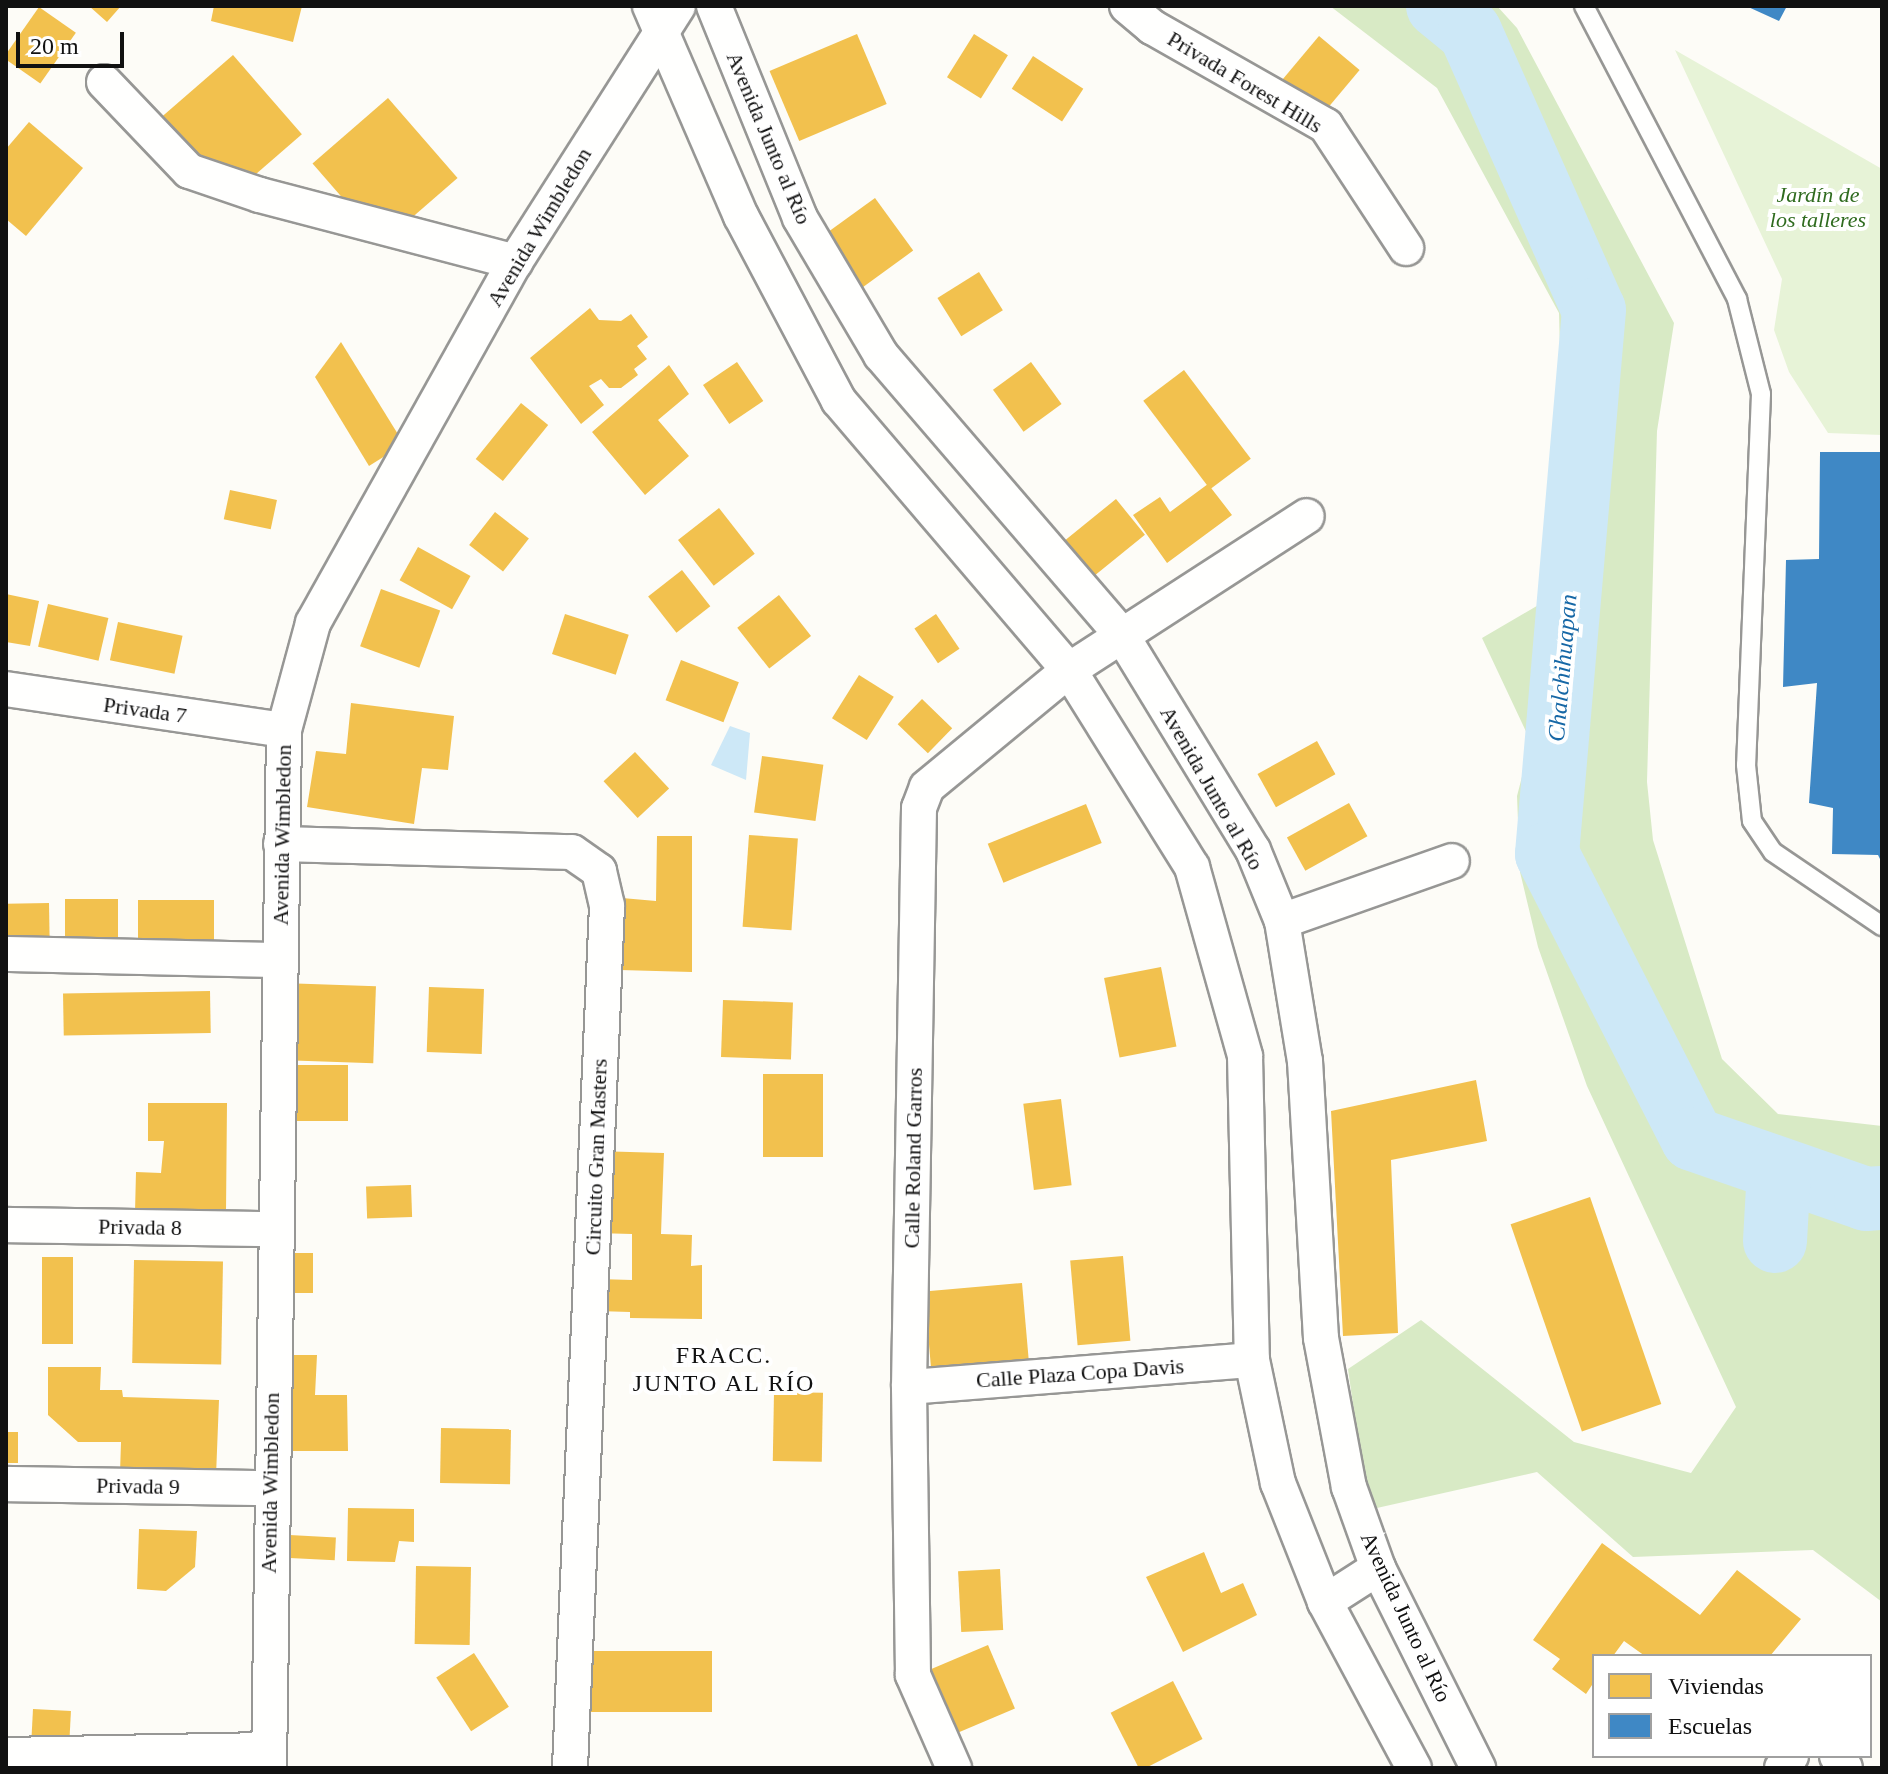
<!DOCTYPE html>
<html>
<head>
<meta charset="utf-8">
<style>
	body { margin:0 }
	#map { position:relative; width:1888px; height:1774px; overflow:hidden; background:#fdfcf7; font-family:Georgia,serif }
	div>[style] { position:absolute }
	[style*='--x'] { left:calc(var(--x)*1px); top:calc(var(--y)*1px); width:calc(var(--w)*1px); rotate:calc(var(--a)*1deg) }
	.green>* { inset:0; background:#e7f3d7 }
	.forest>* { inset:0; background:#d8eac5 }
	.water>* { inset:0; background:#cde8f7 }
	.homes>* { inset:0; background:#f2c14e; transform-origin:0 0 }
	.schools>* { inset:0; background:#3f88c5 }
	.river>* { height:64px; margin:-32px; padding:0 32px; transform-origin:32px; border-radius:32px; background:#cde8f7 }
	.roads { filter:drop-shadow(2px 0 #979795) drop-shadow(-2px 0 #979795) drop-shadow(0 2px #979795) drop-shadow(0 -2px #979795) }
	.lane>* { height:18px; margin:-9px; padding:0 9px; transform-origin:9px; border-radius:9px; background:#fffffe }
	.street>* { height:34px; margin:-17px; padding:0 17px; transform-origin:17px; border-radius:17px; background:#fffffe }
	span { translate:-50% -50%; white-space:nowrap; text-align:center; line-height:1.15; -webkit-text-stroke:8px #fff; paint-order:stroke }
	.street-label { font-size:22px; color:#111 }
	.park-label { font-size:22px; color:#2f6b1f; font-style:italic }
	.water-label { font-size:24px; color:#1768a6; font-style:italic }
	.neighbourhood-label { font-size:24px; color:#111; letter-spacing:2px }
	.frame { position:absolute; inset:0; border:8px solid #111; pointer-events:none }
	.legend { position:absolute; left:1592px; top:1654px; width:280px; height:104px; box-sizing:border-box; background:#fff; border:2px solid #a0a0a0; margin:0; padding:10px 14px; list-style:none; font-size:24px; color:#111 }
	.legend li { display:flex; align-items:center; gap:16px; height:40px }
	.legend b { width:40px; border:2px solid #a0a0a0 }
	.scale { position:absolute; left:16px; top:32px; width:108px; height:36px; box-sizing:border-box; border:4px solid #111; border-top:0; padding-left:10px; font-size:24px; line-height:28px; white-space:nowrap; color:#111; -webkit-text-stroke:6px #fff; paint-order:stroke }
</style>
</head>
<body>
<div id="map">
	<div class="green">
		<div style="clip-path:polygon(1675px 50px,1882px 169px,1882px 435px,1828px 433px,1789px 372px,1774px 330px,1782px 279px)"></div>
	</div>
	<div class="forest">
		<div style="clip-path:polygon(1330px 6px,1497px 6px,1517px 28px,1674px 323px,1657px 431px,1647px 782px,1653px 840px,1722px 1059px,1778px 1114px,1882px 1126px,1882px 1602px,1813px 1550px,1633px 1557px,1537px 1472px,1368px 1510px,1348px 1369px,1421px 1320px,1574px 1442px,1691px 1473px,1736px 1407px,1587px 1086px,1538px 947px,1520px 872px,1517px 796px,1531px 742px,1482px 638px,1547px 600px,1564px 501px,1559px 313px,1437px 88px)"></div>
	</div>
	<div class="water">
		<div style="clip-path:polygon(730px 726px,750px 733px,746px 780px,711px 765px)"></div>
	</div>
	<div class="homes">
		<div style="clip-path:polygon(89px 6px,121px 6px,107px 22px)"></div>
		<div style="clip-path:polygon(214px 6px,302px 6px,293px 42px,211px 21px)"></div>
		<div style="left:39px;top:7px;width:45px;height:62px;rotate:35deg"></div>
		<div style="left:857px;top:34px;width:76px;height:95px;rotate:67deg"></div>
		<div style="left:974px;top:34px;width:40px;height:51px;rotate:32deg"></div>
		<div style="left:1319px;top:36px;width:53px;height:60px;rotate:40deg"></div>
		<div style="left:233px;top:55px;width:105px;height:100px;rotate:49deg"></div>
		<div style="left:1033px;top:56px;width:60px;height:39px;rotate:33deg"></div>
		<div style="left:388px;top:98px;width:106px;height:100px;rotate:49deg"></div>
		<div style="clip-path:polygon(29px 122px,83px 168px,26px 236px,6px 219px,6px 149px)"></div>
		<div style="left:875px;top:198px;width:65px;height:64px;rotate:54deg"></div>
		<div style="left:979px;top:272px;width:45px;height:49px;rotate:58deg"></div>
		<div style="clip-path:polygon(590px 308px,599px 320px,621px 321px,631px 314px,648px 337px,637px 346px,647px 359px,634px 369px,638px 375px,621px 388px,609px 388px,601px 379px,589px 386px,604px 405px,581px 424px,530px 358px)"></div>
		<div style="clip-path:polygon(341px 342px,404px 444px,369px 466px,315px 377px)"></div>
		<div style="left:737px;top:362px;width:47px;height:41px;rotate:56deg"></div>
		<div style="left:1031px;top:362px;width:52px;height:47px;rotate:54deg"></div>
		<div style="clip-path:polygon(669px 365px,689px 394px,658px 420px,689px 456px,645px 495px,592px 432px)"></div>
		<div style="left:1184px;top:370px;width:111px;height:51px;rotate:53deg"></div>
		<div style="left:521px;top:403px;width:35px;height:72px;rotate:39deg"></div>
		<div style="clip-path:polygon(1208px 484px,1232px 515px,1167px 563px,1133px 515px,1160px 497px,1170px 512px)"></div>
		<div style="left:230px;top:490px;width:48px;height:30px;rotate:12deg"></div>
		<div style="left:1116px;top:499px;width:46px;height:73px;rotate:51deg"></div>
		<div style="left:719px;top:508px;width:58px;height:52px;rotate:52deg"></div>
		<div style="left:495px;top:512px;width:43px;height:42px;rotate:38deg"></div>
		<div style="left:418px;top:547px;width:60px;height:38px;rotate:29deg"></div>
		<div style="left:682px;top:570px;width:46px;height:43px;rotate:52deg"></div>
		<div style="left:381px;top:589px;width:63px;height:61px;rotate:20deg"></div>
		<div style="clip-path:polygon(6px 594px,39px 601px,30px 646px,6px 642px)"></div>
		<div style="left:779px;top:595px;width:52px;height:53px;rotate:52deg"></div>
		<div style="left:48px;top:604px;width:62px;height:44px;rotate:13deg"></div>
		<div style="left:565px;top:614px;width:67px;height:42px;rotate:18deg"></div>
		<div style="left:936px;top:614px;width:42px;height:26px;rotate:56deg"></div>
		<div style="left:118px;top:622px;width:66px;height:39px;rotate:12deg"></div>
		<div style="left:681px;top:660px;width:62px;height:43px;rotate:21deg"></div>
		<div style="left:859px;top:675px;width:41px;height:51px;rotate:32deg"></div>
		<div style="left:922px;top:699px;width:42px;height:35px;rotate:44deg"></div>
		<div style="clip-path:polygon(351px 703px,454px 716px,448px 770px,422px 768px,414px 824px,307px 807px,316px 751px,346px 754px)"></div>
		<div style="left:1317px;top:741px;width:38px;height:68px;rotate:61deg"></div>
		<div style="left:635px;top:752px;width:50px;height:43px;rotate:47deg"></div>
		<div style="left:762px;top:756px;width:62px;height:57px;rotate:8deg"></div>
		<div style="left:1349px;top:803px;width:38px;height:71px;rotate:61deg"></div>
		<div style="left:1086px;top:804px;width:42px;height:106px;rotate:68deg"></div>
		<div style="left:749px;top:835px;width:49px;height:92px;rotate:4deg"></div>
		<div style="clip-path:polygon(657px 836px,692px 836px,692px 972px,620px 970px,622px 898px,656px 901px)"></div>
		<div style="left:65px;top:899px;width:53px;height:44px"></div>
		<div style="left:138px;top:900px;width:76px;height:42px"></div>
		<div style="left:49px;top:903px;width:39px;height:43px;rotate:89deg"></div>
		<div style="left:1161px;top:967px;width:81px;height:58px;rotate:79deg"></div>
		<div style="left:282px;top:983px;width:94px;height:77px;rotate:2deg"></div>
		<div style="left:429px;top:987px;width:55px;height:65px;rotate:2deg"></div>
		<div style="left:210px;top:991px;width:42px;height:147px;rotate:89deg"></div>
		<div style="left:723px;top:1000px;width:70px;height:57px;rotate:2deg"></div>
		<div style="left:290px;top:1065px;width:58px;height:56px"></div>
		<div style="left:763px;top:1074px;width:60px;height:83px"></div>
		<div style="clip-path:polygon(1476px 1080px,1487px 1141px,1391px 1160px,1398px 1333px,1343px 1336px,1331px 1111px)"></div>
		<div style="left:1061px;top:1099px;width:87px;height:38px;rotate:83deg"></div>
		<div style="clip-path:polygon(148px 1103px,227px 1103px,226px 1212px,135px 1212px,136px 1172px,161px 1173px,164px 1141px,148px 1141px)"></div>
		<div style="clip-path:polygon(596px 1151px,664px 1153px,661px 1234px,692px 1235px,691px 1266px,702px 1265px,702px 1319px,630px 1318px,630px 1312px,597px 1311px,598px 1279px,632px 1280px,632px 1234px,595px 1233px)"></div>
		<div style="left:411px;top:1185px;width:32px;height:45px;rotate:88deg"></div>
		<div style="left:1590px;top:1197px;width:219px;height:84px;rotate:71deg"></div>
		<div style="left:281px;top:1253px;width:32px;height:40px"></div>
		<div style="left:1123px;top:1256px;width:85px;height:53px;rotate:85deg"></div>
		<div style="left:42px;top:1257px;width:31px;height:87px"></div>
		<div style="left:134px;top:1260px;width:89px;height:103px;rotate:1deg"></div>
		<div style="left:1022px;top:1283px;width:81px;height:98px;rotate:85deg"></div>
		<div style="clip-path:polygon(273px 1355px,317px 1355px,315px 1395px,347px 1395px,348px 1451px,272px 1451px)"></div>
		<div style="clip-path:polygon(48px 1367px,101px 1367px,100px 1390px,122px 1390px,123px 1397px,219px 1400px,216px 1476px,120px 1473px,121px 1442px,78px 1442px,48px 1415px)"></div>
		<div style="left:774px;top:1392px;width:49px;height:69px;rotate:1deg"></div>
		<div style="left:441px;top:1428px;width:70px;height:55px;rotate:1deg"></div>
		<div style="left:6px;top:1432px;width:12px;height:31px"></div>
		<div style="clip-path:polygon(348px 1508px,414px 1509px,414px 1542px,399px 1541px,395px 1562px,347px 1561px)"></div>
		<div style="clip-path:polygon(139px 1529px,197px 1531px,195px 1567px,166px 1591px,137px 1589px)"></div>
		<div style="left:271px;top:1534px;width:65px;height:23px;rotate:3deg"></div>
		<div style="clip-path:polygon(1602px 1543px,1700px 1615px,1737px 1570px,1801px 1619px,1770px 1656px,1645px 1656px,1624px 1641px,1613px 1656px,1594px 1656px,1594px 1682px,1586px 1694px,1552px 1669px,1560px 1659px,1533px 1640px)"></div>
		<div style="clip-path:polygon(1204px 1552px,1221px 1593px,1243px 1583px,1257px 1615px,1183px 1652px,1146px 1577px)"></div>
		<div style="left:416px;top:1566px;width:55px;height:78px;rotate:1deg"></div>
		<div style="left:1000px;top:1569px;width:61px;height:42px;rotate:87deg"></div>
		<div style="left:988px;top:1645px;width:69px;height:66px;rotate:67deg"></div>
		<div style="left:712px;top:1651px;width:61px;height:121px;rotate:90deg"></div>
		<div style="left:474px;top:1653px;width:64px;height:45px;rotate:57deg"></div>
		<div style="left:1173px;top:1681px;width:65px;height:70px;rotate:63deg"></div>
		<div style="left:33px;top:1709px;width:38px;height:36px;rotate:3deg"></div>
	</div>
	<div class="schools">
		<div style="clip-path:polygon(1746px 6px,1787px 6px,1779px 21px)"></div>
		<div style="clip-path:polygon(1820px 452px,1882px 452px,1882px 863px,1878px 855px,1832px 854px,1833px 808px,1809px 803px,1817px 683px,1783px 687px,1786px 560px,1819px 559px)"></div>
	</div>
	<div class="river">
		<div style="--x:1438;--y:6;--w:41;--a:39.1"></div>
		<div style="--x:1470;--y:32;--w:304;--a:66"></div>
		<div style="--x:1594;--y:310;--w:546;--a:94.94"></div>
		<div style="--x:1547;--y:854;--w:320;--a:62.9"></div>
		<div style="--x:1693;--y:1139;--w:183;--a:19.1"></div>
		<div style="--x:1866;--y:1199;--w:16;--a:-4"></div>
		<div style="--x:1775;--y:1241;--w:72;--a:-86.8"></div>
	</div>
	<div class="roads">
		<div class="lane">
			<div style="--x:1584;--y:6;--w:331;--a:62.4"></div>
			<div style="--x:1737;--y:299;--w:98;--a:75.8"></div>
			<div style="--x:1761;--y:394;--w:371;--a:92.3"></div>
			<div style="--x:1746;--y:765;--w:56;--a:83.9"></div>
			<div style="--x:1752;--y:821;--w:37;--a:56"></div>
			<div style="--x:1773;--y:852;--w:132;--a:34.2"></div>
		</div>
		<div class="street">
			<div style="--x:650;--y:6;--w:229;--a:66.6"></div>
			<div style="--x:741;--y:216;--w:209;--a:62.1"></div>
			<div style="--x:839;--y:401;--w:354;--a:49.5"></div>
			<div style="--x:1069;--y:670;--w:232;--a:58"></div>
			<div style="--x:1192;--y:867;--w:196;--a:74.3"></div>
			<div style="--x:1245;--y:1056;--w:304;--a:88.7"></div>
			<div style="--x:1252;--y:1360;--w:126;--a:78.1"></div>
			<div style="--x:1278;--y:1483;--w:128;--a:68.4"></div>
			<div style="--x:1325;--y:1602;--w:188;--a:61.8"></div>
			<div style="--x:714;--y:6;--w:229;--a:67.9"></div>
			<div style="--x:800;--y:218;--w:159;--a:59.4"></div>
			<div style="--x:881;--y:355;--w:368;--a:49.3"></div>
			<div style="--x:1121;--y:634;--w:253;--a:58.6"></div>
			<div style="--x:1253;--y:850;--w:77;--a:67.8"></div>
			<div style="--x:1282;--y:921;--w:142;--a:80.7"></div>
			<div style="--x:1305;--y:1061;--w:277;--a:86.7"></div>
			<div style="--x:1321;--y:1338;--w:152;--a:79.4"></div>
			<div style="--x:1349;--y:1487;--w:86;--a:70.3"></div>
			<div style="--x:1378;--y:1568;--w:224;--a:63.4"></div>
			<div style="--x:1127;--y:6;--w:33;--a:40"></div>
			<div style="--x:1152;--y:27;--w:200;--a:29.6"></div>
			<div style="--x:1326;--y:126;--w:146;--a:56.7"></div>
			<div style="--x:104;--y:82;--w:123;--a:46.3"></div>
			<div style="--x:189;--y:171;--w:75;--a:18.7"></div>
			<div style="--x:260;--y:195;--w:264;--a:14.7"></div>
			<div style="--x:6;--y:689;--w:281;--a:8.4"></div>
			<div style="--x:281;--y:844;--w:291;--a:1.6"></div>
			<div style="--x:572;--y:852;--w:33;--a:35"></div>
			<div style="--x:599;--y:871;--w:36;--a:77"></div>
			<div style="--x:607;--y:906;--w:863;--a:92.46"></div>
			<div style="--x:1282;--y:921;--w:180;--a:-19.4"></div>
			<div style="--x:6;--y:954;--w:273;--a:1.3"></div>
			<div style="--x:6;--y:1225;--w:268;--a:0.9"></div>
			<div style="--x:909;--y:1387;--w:344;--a:-4.5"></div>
			<div style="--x:6;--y:1484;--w:263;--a:0.9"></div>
			<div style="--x:1325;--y:1602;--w:63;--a:-32.7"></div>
			<div style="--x:6;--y:1755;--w:263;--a:-1.1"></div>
			<div style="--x:1837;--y:1756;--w:14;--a:56"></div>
			<div style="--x:269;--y:1768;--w:1038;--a:-89.17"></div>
			<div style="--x:284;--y:730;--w:111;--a:-74.8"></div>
			<div style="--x:313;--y:623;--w:414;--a:-60.8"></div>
			<div style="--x:515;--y:262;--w:303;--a:-57.5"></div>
			<div style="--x:954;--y:1768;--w:102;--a:-113.8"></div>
			<div style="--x:913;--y:1675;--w:288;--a:-90.8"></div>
			<div style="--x:909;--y:1387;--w:579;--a:-89.01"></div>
			<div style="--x:919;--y:808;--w:22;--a:-69"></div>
			<div style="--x:927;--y:787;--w:184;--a:-39.5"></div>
			<div style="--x:1069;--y:670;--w:283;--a:-32.9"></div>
			<div style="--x:1782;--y:1768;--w:15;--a:-53"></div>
		</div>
	</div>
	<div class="street-label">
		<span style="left:1245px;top:82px;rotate:31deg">Privada Forest Hills</span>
		<span style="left:769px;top:138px;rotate:67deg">Avenida Junto al Río</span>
		<span style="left:539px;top:227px;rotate:-59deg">Avenida Wimbledon</span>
		<span style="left:145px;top:710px;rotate:8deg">Privada 7</span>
		<span style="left:1212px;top:788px;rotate:60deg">Avenida Junto al Río</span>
		<span style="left:282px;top:835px;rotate:-89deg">Avenida Wimbledon</span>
		<span style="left:596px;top:1157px;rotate:-88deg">Circuito Gran Masters</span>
		<span style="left:913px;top:1158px;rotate:-89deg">Calle Roland Garros</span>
		<span style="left:140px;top:1227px;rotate:1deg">Privada 8</span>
		<span style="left:1080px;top:1373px;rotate:-4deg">Calle Plaza Copa Davis</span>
		<span style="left:270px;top:1483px;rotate:-89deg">Avenida Wimbledon</span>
		<span style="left:138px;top:1486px;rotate:1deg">Privada 9</span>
		<span style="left:1406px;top:1617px;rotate:65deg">Avenida Junto al Río</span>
	</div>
	<div class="park-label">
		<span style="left:1818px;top:207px">Jardín de<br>los talleres</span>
	</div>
	<div class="water-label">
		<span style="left:1563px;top:668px;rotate:-85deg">Chalchihuapan</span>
	</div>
	<div class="neighbourhood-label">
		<span style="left:724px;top:1370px">FRACC.<br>JUNTO AL RÍO</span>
	</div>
	<div class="frame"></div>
	<ul class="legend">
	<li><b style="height:22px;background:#f2c14e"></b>Viviendas</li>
	<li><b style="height:22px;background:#3f88c5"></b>Escuelas</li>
	</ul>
	<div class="scale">20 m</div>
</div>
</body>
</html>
